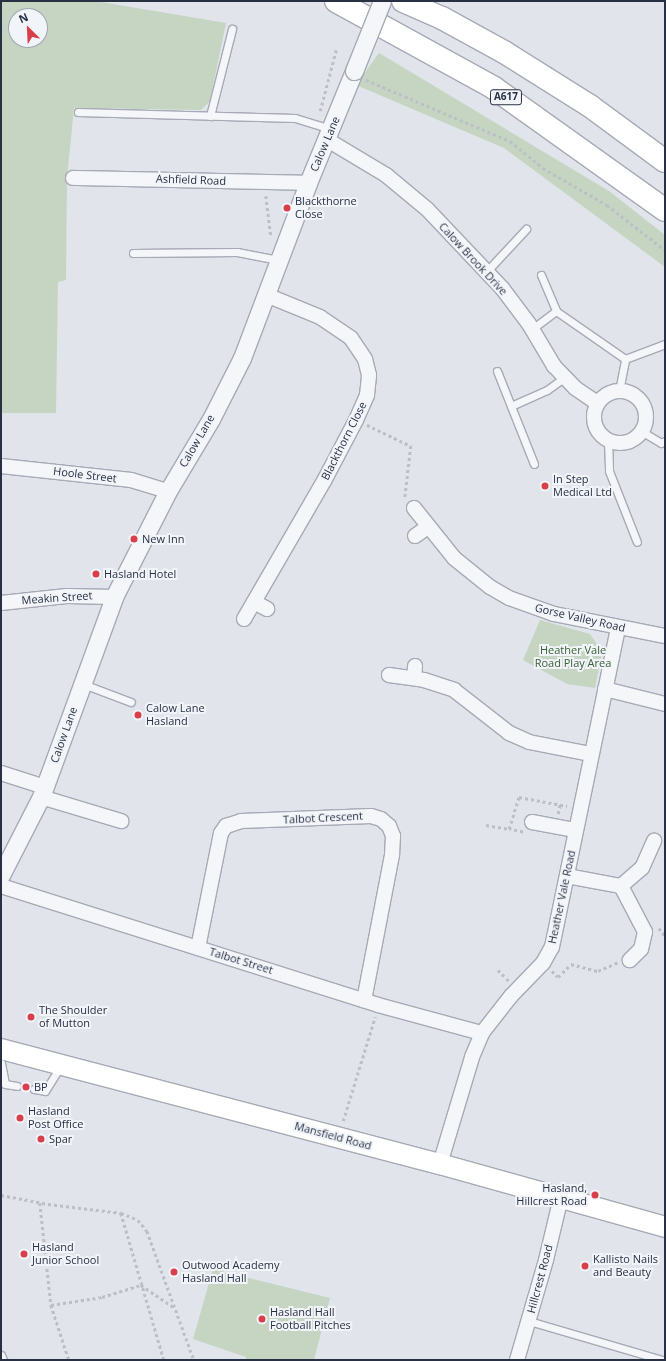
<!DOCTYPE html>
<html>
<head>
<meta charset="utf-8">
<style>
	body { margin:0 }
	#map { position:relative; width:666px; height:1361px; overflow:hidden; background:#e1e4eb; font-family:"Open Sans",sans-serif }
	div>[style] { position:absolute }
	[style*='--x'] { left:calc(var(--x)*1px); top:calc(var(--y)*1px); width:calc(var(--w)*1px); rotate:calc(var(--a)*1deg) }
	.green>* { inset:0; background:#c5d5c2 }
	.path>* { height:2.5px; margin-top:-1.25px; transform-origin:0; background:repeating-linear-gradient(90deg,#bcbfc6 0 3px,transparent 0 6px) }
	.roads { filter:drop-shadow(1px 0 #a6aab6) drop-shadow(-1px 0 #a6aab6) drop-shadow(0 1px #a6aab6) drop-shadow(0 -1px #a6aab6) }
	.service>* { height:7px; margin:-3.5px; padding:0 3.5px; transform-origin:3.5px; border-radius:3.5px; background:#f5f6f9 }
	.minor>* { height:14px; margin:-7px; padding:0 7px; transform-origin:7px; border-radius:7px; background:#f5f6f9 }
	.minor>.ring { margin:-7px; padding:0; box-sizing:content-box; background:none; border:14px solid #f5f6f9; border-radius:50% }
	.tertiary>* { height:17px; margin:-8.5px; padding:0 8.5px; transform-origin:8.5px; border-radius:8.5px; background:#f5f6f9 }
	.secondary>* { height:20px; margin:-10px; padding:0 10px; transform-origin:10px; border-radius:10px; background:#fff }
	.trunk>* { height:22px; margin:-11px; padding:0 11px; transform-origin:11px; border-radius:11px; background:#fff }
	.bridges { filter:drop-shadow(1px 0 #a6aab6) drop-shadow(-1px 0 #a6aab6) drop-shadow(0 1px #a6aab6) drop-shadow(0 -1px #a6aab6) }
	.tertiary-bridge>* { height:17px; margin:-8.5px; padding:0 8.5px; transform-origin:8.5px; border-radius:8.5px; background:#f5f6f9 }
	.dots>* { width:11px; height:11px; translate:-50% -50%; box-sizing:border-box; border:2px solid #f1f4f8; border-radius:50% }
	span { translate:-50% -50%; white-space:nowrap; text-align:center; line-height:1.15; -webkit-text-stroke:4px #f1f4f8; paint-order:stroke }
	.shield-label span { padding:1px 3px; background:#f1f4f8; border:1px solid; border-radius:3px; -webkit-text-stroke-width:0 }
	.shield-label { font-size:10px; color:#283044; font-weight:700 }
	.street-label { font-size:11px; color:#283044 }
	.poi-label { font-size:11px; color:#283044 }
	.left { translate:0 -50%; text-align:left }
	.right { translate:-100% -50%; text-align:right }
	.park-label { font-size:11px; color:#396135 }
	.frame { position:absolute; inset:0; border:2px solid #283044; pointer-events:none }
	.north { position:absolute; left:8px; top:8px; width:40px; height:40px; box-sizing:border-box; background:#f1f4f8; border:1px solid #a1a6b0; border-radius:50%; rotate:336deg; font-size:11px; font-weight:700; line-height:16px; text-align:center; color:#283044 }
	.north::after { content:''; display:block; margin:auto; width:14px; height:18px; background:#d83f4a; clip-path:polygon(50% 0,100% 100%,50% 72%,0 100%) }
</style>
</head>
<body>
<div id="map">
	<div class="green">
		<div style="clip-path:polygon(evenodd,1px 1px,95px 1px,226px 23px,210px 101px,201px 110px,74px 108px,67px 178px,66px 280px,58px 282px,56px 413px,1px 413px,1px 1px,16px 16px,40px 16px,40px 40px,16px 40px,16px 16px)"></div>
		<div style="clip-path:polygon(379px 53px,609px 191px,665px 235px,665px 267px,504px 148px,356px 85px)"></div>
		<div style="clip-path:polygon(540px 620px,590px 634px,602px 652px,595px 688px,567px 684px,523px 660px)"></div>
		<div style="clip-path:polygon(213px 1269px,330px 1298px,314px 1360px,246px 1360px,246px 1357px,193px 1339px)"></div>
	</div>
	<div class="path">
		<div style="--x:366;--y:80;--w:156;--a:23"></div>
		<div style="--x:510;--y:141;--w:43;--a:39.3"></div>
		<div style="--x:543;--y:168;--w:74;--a:30"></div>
		<div style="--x:607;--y:205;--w:73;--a:37.8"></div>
		<div style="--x:320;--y:111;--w:63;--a:-75.3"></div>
		<div style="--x:266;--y:196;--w:40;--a:82.9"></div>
		<div style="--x:367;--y:425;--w:49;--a:25.5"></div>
		<div style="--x:411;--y:446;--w:52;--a:96.6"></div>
		<div style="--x:558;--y:814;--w:10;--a:-79"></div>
		<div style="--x:486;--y:825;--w:23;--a:10"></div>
		<div style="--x:523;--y:832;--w:14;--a:-168"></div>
		<div style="--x:509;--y:829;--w:34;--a:-73"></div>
		<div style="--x:519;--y:797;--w:49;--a:10.6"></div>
		<div style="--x:659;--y:928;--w:10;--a:53"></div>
		<div style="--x:498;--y:970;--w:16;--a:45"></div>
		<div style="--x:552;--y:971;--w:8;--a:45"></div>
		<div style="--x:558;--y:977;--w:18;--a:-45"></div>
		<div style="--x:571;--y:964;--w:28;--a:15"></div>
		<div style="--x:598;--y:971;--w:22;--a:-24"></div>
		<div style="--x:343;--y:1121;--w:109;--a:-72.9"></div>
		<div style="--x:1;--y:1195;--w:48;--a:10.8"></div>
		<div style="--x:48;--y:1204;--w:74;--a:7"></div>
		<div style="--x:121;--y:1213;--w:18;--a:22"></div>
		<div style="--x:138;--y:1220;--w:14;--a:51"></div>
		<div style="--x:147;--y:1231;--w:137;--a:70"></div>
		<div style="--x:40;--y:1203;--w:103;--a:83.8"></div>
		<div style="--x:51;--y:1305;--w:58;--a:71.9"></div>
		<div style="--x:121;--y:1213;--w:153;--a:73.7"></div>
		<div style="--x:51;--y:1305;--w:52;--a:-8.9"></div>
		<div style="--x:102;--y:1297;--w:41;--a:-17.1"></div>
		<div style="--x:141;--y:1285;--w:41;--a:34.1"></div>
	</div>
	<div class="roads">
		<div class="service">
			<div style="--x:78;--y:112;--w:217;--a:1.6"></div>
			<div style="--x:295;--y:118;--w:37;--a:17"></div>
			<div style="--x:210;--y:116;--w:90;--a:-75.8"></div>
			<div style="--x:133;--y:253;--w:104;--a:-0.6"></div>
			<div style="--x:237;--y:252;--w:42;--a:11"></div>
			<div style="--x:486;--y:272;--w:59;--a:-47.1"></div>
			<div style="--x:541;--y:275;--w:39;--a:67"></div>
			<div style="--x:532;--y:329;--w:30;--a:-37"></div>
			<div style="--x:556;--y:311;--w:84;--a:34.8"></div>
			<div style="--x:497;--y:371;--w:100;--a:68.3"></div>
			<div style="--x:619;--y:391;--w:33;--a:-79"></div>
			<div style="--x:625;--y:359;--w:43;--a:-20.6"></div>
			<div style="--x:511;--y:406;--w:39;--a:-24"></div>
			<div style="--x:547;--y:390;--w:22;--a:-36"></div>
			<div style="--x:641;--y:431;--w:23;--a:31"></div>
			<div style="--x:661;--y:443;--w:4;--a:-27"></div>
			<div style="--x:608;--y:440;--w:31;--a:88"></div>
			<div style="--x:609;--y:471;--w:76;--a:68.5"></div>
			<div style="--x:83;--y:684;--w:51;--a:20.6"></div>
			<div style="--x:1;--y:1063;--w:21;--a:79"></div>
			<div style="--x:5;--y:1084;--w:12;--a:9"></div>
			<div style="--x:34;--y:1089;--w:11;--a:10"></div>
			<div style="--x:45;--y:1091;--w:28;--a:-58"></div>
			<div style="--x:529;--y:1321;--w:139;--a:16.3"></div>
			<div style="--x:1;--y:1355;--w:5;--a:68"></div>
		</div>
		<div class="minor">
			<div style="--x:326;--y:139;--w:70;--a:31"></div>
			<div style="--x:386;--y:175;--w:53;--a:39.7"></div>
			<div style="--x:427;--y:209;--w:109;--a:46.5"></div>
			<div style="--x:502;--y:288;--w:45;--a:53.1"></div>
			<div style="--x:529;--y:324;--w:49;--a:59.2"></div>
			<div style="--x:554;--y:366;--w:30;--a:46"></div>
			<div style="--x:575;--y:388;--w:27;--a:34"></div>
			<div style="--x:73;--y:178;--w:235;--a:1.2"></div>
			<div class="ring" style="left:594px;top:391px;width:38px;height:38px"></div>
			<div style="--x:1;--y:466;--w:131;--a:6.1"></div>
			<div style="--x:131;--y:480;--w:39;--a:17"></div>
			<div style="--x:414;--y:508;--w:64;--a:51.3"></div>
			<div style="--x:454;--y:558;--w:46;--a:38.9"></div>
			<div style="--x:490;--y:587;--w:22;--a:30"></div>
			<div style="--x:509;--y:598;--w:48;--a:19.6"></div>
			<div style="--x:554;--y:614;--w:113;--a:11.2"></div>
			<div style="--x:415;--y:536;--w:16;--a:-35"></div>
			<div style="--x:254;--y:602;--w:15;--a:28"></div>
			<div style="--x:1;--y:603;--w:66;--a:-6.1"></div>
			<div style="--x:67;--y:596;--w:47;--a:1.2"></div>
			<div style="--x:244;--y:619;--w:160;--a:-59.9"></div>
			<div style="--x:324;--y:481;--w:69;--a:-62.3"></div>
			<div style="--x:356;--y:420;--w:27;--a:-66"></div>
			<div style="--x:367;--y:395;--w:20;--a:-84"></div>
			<div style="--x:369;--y:375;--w:16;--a:-104"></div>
			<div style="--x:365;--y:359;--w:25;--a:-124"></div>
			<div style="--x:351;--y:338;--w:37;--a:-146"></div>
			<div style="--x:320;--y:317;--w:58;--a:-157.8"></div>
			<div style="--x:389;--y:675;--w:35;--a:8"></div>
			<div style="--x:424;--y:680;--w:32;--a:18"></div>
			<div style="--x:454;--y:690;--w:70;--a:38"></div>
			<div style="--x:509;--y:733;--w:22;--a:24"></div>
			<div style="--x:529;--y:742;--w:62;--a:11.1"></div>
			<div style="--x:414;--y:678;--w:12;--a:-85"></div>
			<div style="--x:605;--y:689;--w:62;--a:14"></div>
			<div style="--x:1;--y:773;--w:46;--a:17.7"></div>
			<div style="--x:41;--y:797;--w:84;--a:16.7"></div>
			<div style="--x:532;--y:822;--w:44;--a:10.5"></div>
			<div style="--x:567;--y:876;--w:55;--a:10.5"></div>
			<div style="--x:621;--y:886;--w:52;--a:62.4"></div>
			<div style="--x:645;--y:932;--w:17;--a:103"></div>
			<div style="--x:641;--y:949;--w:16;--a:135"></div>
			<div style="--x:1;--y:886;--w:395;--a:17.5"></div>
			<div style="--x:378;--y:1005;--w:108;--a:15.1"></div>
			<div style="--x:621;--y:886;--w:28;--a:-41"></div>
			<div style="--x:642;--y:868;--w:30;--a:-66"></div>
			<div style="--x:198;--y:948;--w:117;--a:-78.7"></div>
			<div style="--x:221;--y:833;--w:9;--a:-54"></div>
			<div style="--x:226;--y:826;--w:16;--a:-18"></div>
			<div style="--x:241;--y:821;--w:130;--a:-2.2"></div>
			<div style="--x:371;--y:816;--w:10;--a:17"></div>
			<div style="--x:381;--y:819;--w:11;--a:41"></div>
			<div style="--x:389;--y:826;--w:11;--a:68"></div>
			<div style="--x:393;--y:836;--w:19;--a:93"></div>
			<div style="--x:392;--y:855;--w:148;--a:100.9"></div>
			<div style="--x:440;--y:1164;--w:112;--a:-73.3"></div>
			<div style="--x:472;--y:1057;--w:26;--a:-67"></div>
			<div style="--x:482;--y:1033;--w:47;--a:-51.9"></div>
			<div style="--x:511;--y:996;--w:46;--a:-45.9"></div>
			<div style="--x:543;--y:963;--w:18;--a:-61"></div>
			<div style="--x:552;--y:947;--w:326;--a:-78.3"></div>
			<div style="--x:517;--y:1360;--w:104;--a:-73.8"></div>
			<div style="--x:546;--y:1260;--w:65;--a:-76.6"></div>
		</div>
		<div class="tertiary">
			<div style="--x:1;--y:875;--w:88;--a:-62.9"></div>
			<div style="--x:41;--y:797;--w:213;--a:-69.9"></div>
			<div style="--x:114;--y:597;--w:119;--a:-63"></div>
			<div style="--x:168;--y:491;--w:84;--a:-59.2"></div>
			<div style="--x:211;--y:419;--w:68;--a:-63.1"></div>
			<div style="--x:242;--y:358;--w:187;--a:-69.3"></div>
			<div style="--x:308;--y:183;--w:121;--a:-67.7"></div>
		</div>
		<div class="secondary">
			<div style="--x:1;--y:1049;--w:454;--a:14.7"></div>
			<div style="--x:440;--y:1164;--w:234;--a:15.6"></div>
		</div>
		<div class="trunk">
			<div style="--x:336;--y:1;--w:180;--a:28.8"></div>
			<div style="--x:494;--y:88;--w:210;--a:35.5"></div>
			<div style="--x:403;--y:1;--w:43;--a:23.6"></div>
			<div style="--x:442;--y:18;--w:71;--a:28.7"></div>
			<div style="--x:504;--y:52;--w:102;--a:32.1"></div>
			<div style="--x:590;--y:106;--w:93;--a:36.3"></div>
		</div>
	</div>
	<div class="bridges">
		<div class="tertiary-bridge">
			<div style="--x:354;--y:71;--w:75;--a:-68.2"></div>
		</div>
	</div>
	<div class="dots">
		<div style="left:287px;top:208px;background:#d83f4a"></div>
		<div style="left:545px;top:486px;background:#d83f4a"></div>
		<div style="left:134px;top:539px;background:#d83f4a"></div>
		<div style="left:96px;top:574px;background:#d83f4a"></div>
		<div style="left:138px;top:715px;background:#d83f4a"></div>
		<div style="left:31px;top:1017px;background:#d83f4a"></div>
		<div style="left:26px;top:1087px;background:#d83f4a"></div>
		<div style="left:20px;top:1118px;background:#d83f4a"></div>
		<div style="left:41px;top:1139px;background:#d83f4a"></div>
		<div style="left:595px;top:1195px;background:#d83f4a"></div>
		<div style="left:24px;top:1254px;background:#d83f4a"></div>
		<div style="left:585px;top:1266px;background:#d83f4a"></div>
		<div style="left:174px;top:1272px;background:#d83f4a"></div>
		<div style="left:262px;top:1319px;background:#d83f4a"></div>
	</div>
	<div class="shield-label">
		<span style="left:506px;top:97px">A617</span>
	</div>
	<div class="street-label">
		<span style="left:325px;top:144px;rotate:-67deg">Calow Lane</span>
		<span style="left:191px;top:180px;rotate:2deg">Ashfield Road</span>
		<span style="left:473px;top:259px;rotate:47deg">Calow Brook Drive</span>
		<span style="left:197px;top:441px;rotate:-60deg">Calow Lane</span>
		<span style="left:344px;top:441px;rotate:-63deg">Blackthorn Close</span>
		<span style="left:85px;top:475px;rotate:7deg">Hoole Street</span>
		<span style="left:57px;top:598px;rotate:-4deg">Meakin Street</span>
		<span style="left:580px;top:618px;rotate:13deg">Gorse Valley Road</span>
		<span style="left:64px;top:735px;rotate:-70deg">Calow Lane</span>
		<span style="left:323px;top:818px;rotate:-3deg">Talbot Crescent</span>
		<span style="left:562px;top:897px;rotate:-78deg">Heather Vale Road</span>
		<span style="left:241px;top:961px;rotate:17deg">Talbot Street</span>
		<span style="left:333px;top:1136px;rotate:15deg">Mansfield Road</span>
		<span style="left:540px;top:1279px;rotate:-75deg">Hillcrest Road</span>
	</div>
	<div class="poi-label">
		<span class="left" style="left:295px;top:208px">Blackthorne<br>Close</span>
		<span class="left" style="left:553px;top:486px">In Step<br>Medical Ltd</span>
		<span class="left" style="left:142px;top:539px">New Inn</span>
		<span class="left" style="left:104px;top:574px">Hasland Hotel</span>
		<span class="left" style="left:146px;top:715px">Calow Lane<br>Hasland</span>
		<span class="left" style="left:39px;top:1017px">The Shoulder<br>of Mutton</span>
		<span class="left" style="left:34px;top:1087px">BP</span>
		<span class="left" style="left:28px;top:1118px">Hasland<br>Post Office</span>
		<span class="left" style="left:49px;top:1139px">Spar</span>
		<span class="right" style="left:587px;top:1195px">Hasland,<br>Hillcrest Road</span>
		<span class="left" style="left:32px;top:1254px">Hasland<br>Junior School</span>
		<span class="left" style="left:593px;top:1266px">Kallisto Nails<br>and Beauty</span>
		<span class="left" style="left:182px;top:1272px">Outwood Academy<br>Hasland Hall</span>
		<span class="left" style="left:270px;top:1319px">Hasland Hall<br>Football Pitches</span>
	</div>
	<div class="park-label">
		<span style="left:573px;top:657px">Heather Vale<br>Road Play Area</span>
	</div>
	<div class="frame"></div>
	<div class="north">N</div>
</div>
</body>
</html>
